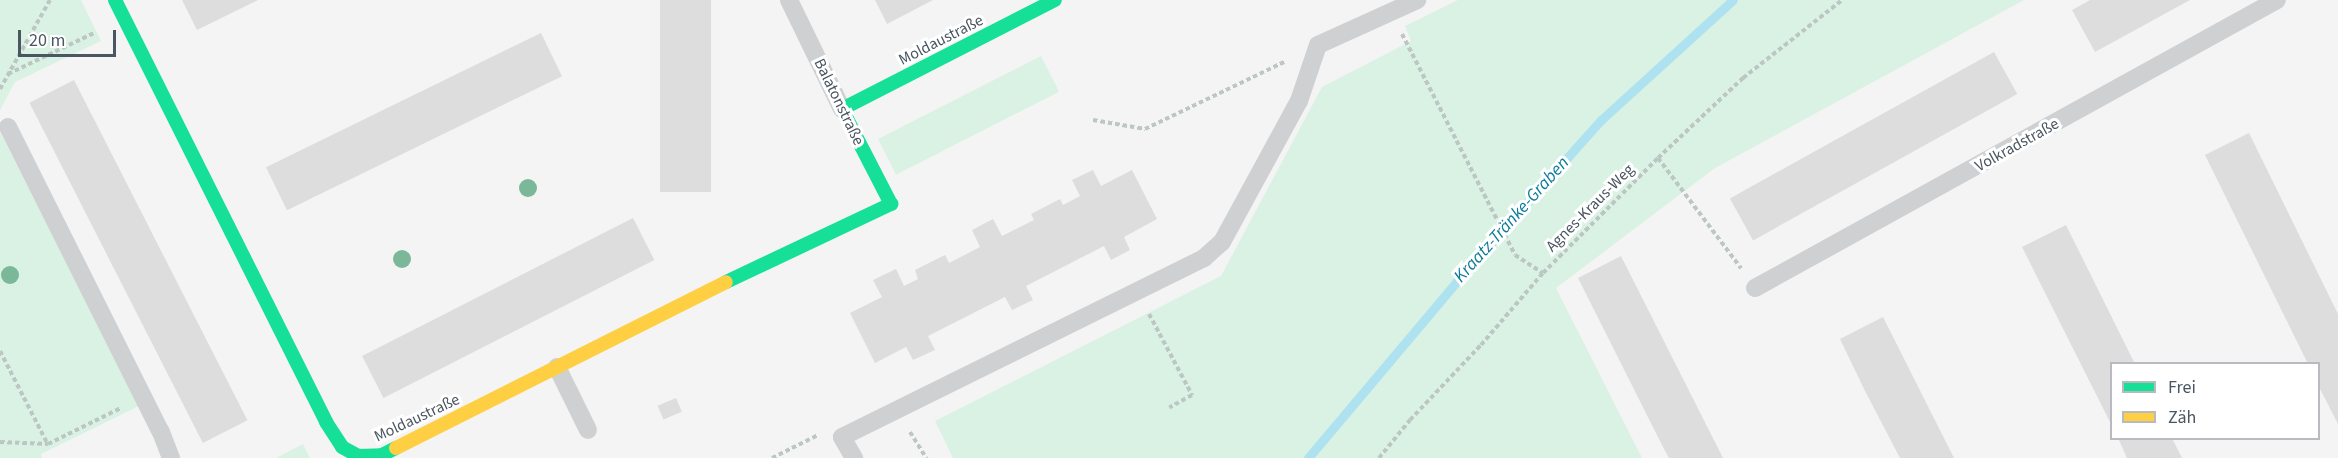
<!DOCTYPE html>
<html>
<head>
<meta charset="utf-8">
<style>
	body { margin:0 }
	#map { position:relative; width:2338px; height:458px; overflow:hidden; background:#f4f4f4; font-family:"Source Sans 3",sans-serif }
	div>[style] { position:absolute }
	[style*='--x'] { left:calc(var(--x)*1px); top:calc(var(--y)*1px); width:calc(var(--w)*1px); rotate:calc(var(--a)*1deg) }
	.green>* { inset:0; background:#d9f2e3; transform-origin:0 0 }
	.stream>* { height:9px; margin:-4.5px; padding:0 4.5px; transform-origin:4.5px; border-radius:4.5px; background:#aee2f0 }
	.building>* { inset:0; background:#ddddde; transform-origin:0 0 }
	.path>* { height:4px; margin-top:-2px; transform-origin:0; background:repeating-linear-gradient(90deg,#bcc7c4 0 4.5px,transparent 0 7.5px) }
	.lane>* { height:18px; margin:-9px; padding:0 9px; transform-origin:9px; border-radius:9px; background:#ced0d2 }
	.fast>* { height:14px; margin:-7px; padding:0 7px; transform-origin:7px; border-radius:7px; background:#16e098 }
	.slow>* { height:14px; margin:-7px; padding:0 7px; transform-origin:7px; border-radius:7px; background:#ffcf43 }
	.trees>* { width:18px; height:18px; margin:-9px; border-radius:50%; background:#7ab899 }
	span { translate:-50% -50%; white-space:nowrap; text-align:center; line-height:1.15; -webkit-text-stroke:6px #fff; paint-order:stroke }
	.street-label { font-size:16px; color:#4a5661 }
	.water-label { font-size:18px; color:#0c7c9b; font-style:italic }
	.legend { position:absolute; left:2110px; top:362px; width:210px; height:78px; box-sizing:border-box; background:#fff; border:2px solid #b7bbc0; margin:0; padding:8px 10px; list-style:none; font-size:18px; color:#4a5661 }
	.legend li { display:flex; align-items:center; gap:12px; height:30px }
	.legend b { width:30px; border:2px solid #b7bbc0 }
	.scale { position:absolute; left:18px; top:30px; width:98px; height:27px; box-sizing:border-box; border:3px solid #4a5661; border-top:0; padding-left:8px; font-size:18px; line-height:21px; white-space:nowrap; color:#4a5661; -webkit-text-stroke:4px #fff; paint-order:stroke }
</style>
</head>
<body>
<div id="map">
	<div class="green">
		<div style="clip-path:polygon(0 0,81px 0,101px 41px,15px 82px,0 110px)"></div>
		<div style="clip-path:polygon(1458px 0,2024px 0,1715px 168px,1556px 288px,1642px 458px,953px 458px,935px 421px,1221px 276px,1322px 87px,1411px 41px,1405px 26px)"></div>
		<div style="left:1041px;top:56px;width:40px;height:183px;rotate:63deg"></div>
		<div style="clip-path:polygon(0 132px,139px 406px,41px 454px,42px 458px,0 458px)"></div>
		<div style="clip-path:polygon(303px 444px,310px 458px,276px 458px)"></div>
	</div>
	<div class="stream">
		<div style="--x:1308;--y:458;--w:230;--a:-49.9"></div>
		<div style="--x:1456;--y:282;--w:217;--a:-48.2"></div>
		<div style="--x:1601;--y:120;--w:178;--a:-42.3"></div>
	</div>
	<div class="building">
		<div style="clip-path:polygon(182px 0,258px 0,197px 30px)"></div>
		<div style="left:660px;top:0;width:51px;height:192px"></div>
		<div style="clip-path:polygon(875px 0,933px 0,887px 24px)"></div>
		<div style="clip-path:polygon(2090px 0,2190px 0,2095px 52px,2072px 10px)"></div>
		<div style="left:541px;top:33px;width:48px;height:306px;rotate:64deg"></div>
		<div style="left:1994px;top:52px;width:48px;height:302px;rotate:61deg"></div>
		<div style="left:74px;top:80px;width:382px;height:50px;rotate:63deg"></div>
		<div style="clip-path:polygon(2249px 133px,2338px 314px,2338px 424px,2318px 385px,2318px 364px,2308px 364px,2205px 155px)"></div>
		<div style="clip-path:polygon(1093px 170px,1101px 186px,1132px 170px,1157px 219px,1124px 237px,1130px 250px,1111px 260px,1104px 246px,1026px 286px,1033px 300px,1012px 310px,1005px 297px,928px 336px,935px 350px,913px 360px,906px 347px,875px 363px,850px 313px,882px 297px,873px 280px,896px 269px,904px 286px,918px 279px,915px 270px,945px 255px,949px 263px,980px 247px,972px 230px,993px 219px,1002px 236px,1034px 220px,1031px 214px,1060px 199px,1063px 205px,1080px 196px,1072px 180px)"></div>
		<div style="left:633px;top:218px;width:47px;height:304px;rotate:63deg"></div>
		<div style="clip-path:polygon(2066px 225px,2135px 364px,2112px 364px,2112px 426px,2022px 247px)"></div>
		<div style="clip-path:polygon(1621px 256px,1723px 458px,1669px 458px,1664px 449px,1578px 278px)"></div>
		<div style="clip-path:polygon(1883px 317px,1954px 458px,1900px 458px,1865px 391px,1840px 339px)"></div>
		<div style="left:676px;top:398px;width:15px;height:20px;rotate:67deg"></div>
		<div style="clip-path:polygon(2118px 438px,2172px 438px,2182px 458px,2127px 458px)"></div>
	</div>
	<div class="path">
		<div style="--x:1402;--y:34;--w:248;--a:62.9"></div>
		<div style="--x:1515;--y:255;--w:33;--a:33"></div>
		<div style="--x:8;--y:74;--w:95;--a:-25.5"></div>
		<div style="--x:0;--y:89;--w:102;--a:-60.7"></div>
		<div style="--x:1093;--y:120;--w:53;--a:9.8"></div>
		<div style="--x:1145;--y:129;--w:157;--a:-25.7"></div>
		<div style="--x:1658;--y:158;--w:138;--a:53"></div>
		<div style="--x:1149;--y:314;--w:92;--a:62"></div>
		<div style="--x:1192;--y:395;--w:26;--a:151"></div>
		<div style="--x:0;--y:351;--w:103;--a:62.9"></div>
		<div style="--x:910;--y:432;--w:31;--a:58"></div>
		<div style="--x:0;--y:442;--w:48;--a:2.4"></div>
		<div style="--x:48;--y:444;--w:81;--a:-26.3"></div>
		<div style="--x:772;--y:458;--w:51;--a:-26.6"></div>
		<div style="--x:1379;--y:458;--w:49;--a:-50.8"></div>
		<div style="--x:1410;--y:420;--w:103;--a:-46.6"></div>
		<div style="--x:1481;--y:345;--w:95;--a:-49.3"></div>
		<div style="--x:1543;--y:273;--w:163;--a:-45"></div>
		<div style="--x:1658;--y:158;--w:117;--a:-43.3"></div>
		<div style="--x:1743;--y:78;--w:126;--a:-38.2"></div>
	</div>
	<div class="lane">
		<div style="--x:789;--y:0;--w:121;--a:64.1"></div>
		<div style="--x:8;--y:127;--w:341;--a:63.4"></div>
		<div style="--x:161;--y:432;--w:28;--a:69"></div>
		<div style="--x:1755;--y:288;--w:596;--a:-28.89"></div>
		<div style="--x:557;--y:367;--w:70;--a:63.8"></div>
		<div style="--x:854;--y:458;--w:24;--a:-120"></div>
		<div style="--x:842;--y:437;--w:404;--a:-26.3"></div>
		<div style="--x:1204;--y:258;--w:24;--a:-42"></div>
		<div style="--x:1222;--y:242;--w:161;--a:-61.4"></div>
		<div style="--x:1299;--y:101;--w:59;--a:-71.3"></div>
		<div style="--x:1318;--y:45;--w:109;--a:-24.4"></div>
	</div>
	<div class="fast">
		<div style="--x:115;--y:0;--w:472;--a:63.4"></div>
		<div style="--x:326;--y:422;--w:30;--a:57"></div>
		<div style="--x:342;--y:447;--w:18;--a:29"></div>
		<div style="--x:358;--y:456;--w:24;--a:-2"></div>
		<div style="--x:382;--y:455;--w:16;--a:-27"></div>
		<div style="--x:726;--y:282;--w:183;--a:-25.3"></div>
		<div style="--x:891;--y:204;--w:107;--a:-117.3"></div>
		<div style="--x:842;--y:109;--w:239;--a:-27.1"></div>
	</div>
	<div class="slow">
		<div style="--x:396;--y:448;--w:369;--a:-26.7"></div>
	</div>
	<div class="trees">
		<div style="left:528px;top:188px"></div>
		<div style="left:402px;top:259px"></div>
		<div style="left:10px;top:275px"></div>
	</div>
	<div class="street-label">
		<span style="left:941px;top:40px;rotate:-27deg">Moldaustraße</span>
		<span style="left:839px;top:102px;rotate:64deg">Balatonstraße</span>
		<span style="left:2017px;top:145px;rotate:-29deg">Volkradstraße</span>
		<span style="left:1590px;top:208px;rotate:-45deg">Agnes-Kraus-Weg</span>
		<span style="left:417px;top:418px;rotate:-25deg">Moldaustraße</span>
	</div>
	<div class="water-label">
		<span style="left:1512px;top:220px;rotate:-48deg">Kraatz-Tränke-Graben</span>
	</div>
	<ul class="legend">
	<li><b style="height:8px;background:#16e098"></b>Frei</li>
	<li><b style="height:8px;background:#ffcf43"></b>Zäh</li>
	</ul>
	<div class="scale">20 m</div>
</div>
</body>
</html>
